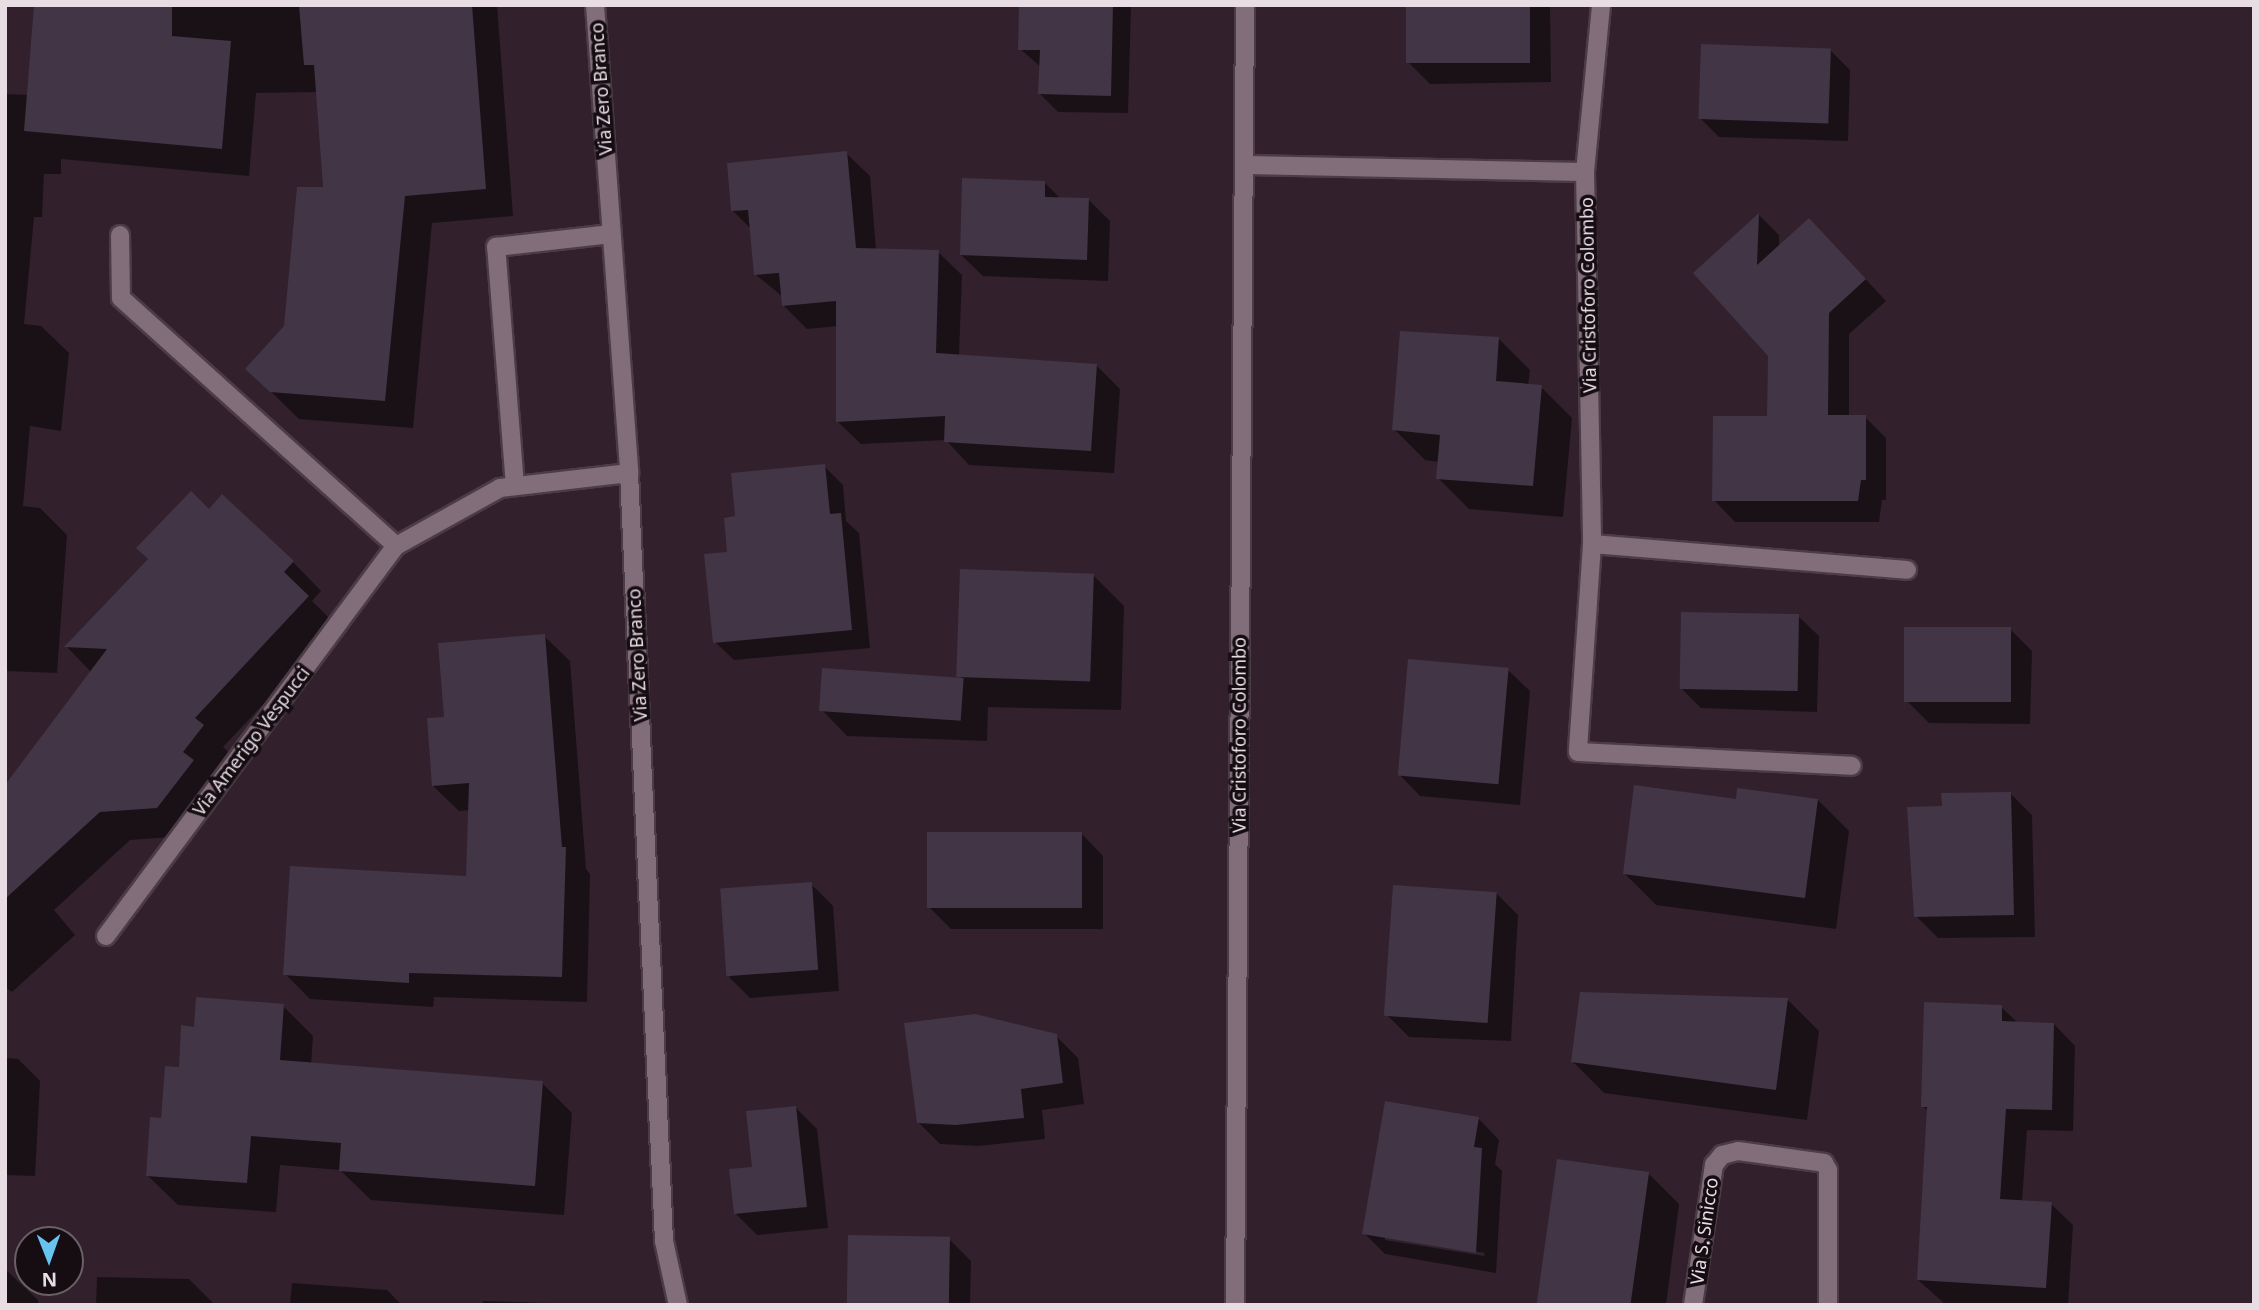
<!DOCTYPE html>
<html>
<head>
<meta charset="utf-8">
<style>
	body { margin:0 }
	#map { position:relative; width:2259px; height:1310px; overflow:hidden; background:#32202c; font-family:"Noto Sans",sans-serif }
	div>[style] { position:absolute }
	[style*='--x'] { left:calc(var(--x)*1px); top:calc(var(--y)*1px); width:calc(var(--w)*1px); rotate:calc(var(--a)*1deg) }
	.shadow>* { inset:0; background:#0007 }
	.building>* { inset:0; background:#423546; transform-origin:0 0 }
	.roads { filter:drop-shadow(2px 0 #4b3c46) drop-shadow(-2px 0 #4b3c46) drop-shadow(0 2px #4b3c46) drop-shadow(0 -2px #4b3c46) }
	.street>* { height:18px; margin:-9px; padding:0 9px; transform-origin:9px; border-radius:9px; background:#826d7a }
	.secondary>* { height:18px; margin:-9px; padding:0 9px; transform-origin:9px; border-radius:9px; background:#826d7a }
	span { translate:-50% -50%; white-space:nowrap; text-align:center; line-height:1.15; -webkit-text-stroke:7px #150d12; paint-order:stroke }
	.street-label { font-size:18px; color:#e9dde4 }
	.frame { position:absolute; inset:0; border:7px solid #e9dde4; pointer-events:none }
	.north { position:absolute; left:14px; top:1226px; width:70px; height:70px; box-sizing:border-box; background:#150d12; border:2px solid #6a6066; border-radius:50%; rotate:179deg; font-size:19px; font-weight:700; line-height:28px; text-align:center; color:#e9dde4 }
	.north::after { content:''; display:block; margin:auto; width:24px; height:32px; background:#67c4ef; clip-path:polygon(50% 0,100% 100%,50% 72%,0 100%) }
</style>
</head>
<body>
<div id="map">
	<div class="shadow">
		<div style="clip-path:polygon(35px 5px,497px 5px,513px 216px,432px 223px,413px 428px,299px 419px,248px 369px,286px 326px,325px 189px,318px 92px,256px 93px,249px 176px,61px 159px,61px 174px,44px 174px,42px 217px,34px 217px,24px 324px,41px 326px,69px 353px,61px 431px,30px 426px,23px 506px,40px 508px,67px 535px,57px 673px,5px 671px,5px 94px,29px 95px)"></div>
		<div style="clip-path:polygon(1021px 5px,1131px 5px,1128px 113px,1058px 112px,1040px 94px,1041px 67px,1020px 49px)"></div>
		<div style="clip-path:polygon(1408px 5px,1550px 5px,1551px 82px,1430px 84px,1408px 62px)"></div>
		<div style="clip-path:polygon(1830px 50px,1850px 70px,1848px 141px,1719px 137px,1700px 118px)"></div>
		<div style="clip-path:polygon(846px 153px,870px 176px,876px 250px,938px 252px,962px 275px,959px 356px,1096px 365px,1120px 389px,1114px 473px,969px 465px,946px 440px,861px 444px,837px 421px,838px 326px,807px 329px,783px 305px,783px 297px,755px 274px,751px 229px,733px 211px)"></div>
		<div style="clip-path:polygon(1044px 182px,1061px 199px,1088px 199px,1110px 221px,1108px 281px,983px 276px,961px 255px)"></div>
		<div style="clip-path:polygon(1759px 215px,1779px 235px,1779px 248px,1830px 241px,1886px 301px,1849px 334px,1849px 417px,1865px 417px,1886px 438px,1886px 500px,1882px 500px,1879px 522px,1735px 522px,1714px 500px,1769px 417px,1769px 355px,1695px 274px)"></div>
		<div style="clip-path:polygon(1499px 339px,1530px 370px,1528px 386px,1541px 387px,1572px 418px,1563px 517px,1469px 509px,1438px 478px,1439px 462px,1425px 460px,1394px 429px)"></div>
		<div style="clip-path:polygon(824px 466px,843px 485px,846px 521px,859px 533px,870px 648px,734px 660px,715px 642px,737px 518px)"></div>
		<div style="clip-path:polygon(209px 511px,293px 562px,321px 591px,312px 601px,337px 626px,223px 747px,232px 755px,186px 836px,130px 840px,54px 910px,75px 935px,12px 992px,5px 987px,5px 788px,92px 673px,67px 647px,150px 560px)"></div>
		<div style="clip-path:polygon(1093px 575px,1124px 606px,1121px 710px,988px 707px,987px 741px,847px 736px,822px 710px,959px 679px)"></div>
		<div style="clip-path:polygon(1798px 616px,1819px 636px,1817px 712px,1701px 708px,1681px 688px)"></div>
		<div style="clip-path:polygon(2010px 629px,2032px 651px,2030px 724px,1929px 723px,1907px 701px)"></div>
		<div style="clip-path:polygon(544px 636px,570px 661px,586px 869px,590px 874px,587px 1002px,434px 997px,433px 1007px,310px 999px,285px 974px,468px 878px,470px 810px,459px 811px,433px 786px,446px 718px)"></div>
		<div style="clip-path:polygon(1508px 670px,1530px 691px,1520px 805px,1420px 796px,1399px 774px)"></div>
		<div style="clip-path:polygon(2010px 793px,2032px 815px,2035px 937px,1938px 938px,1916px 916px,1944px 808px)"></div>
		<div style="clip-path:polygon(1818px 800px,1849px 831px,1836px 929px,1656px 905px,1625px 874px,1737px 801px)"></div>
		<div style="clip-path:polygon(1082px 834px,1103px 856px,1103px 929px,951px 929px,929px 907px)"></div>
		<div style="clip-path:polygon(811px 884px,833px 906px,839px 991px,750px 998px,729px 977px)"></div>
		<div style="clip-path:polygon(1496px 893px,1518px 915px,1511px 1041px,1409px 1037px,1387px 1015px)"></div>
		<div style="clip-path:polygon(1788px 1000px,1819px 1031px,1807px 1120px,1604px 1093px,1573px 1062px)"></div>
		<div style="clip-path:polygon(283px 1006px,313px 1036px,311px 1065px,542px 1083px,572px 1113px,564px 1215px,371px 1200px,340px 1170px,280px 1165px,276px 1212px,178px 1205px,148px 1176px,196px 1029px)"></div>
		<div style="clip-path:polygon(2001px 1007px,2018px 1023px,2054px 1024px,2075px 1046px,2073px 1131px,2027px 1130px,2022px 1202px,2051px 1204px,2073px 1225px,2068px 1305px,1946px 1305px,1918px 1280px,1928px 1111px,1923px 1106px)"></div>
		<div style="clip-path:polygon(1056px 1036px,1078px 1058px,1084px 1104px,1042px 1110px,1045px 1139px,978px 1146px,940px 1144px,918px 1122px)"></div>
		<div style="clip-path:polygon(5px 1058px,18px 1059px,40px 1081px,35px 1176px,5px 1175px)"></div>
		<div style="clip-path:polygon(796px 1108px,817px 1129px,828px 1228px,757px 1235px,735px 1213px,754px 1168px)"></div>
		<div style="clip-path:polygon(evenodd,1479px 1119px,1499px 1140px,1495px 1164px,1502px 1171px,1496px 1273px,1385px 1254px,1364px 1233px,1479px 1119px,1385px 1236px,1485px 1253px,1484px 1256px,1385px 1240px,1385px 1236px)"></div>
		<div style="clip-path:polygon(1648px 1173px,1679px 1204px,1666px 1305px,1539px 1305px)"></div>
		<div style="clip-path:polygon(949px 1239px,971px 1261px,970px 1305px,848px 1305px)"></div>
		<div style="clip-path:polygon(5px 1269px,38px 1300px,38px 1305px,5px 1305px)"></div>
		<div style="clip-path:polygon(97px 1277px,189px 1279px,215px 1305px,96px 1305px)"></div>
		<div style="clip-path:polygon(292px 1283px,387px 1290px,402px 1305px,290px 1305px)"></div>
		<div style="clip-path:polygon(483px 1301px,576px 1304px,577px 1305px,483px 1305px)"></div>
	</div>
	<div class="building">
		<div style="clip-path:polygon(34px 5px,172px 5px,172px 36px,231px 41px,222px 149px,24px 131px)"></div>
		<div style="clip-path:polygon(299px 5px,472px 5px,486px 189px,405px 196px,385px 401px,270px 392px,245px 369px,284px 326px,297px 187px,323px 187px,314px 65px,304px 65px)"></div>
		<div style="clip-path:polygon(1019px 5px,1113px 5px,1111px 96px,1038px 94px,1040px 50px,1018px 50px)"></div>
		<div style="left:1406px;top:5px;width:124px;height:58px"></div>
		<div style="left:1701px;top:44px;width:130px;height:75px;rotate:2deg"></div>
		<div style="clip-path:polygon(847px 151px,856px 248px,939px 250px,936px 353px,1097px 364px,1091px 451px,944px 442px,945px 416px,836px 422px,836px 301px,782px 306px,779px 273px,754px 275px,748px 210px,731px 211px,727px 163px)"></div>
		<div style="clip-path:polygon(962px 178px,1045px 181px,1045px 197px,1089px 198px,1087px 260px,960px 255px)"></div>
		<div style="clip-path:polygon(1759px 213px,1757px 265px,1809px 218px,1866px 279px,1829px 313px,1828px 415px,1866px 415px,1866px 480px,1861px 480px,1858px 501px,1712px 501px,1713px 416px,1767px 416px,1768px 356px,1693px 273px)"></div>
		<div style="clip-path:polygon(1400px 331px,1499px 337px,1496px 381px,1542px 385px,1533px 486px,1436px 479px,1440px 435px,1392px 430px)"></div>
		<div style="clip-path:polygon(825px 464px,830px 514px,841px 513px,852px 630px,713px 643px,704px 554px,727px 552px,724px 518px,735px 516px,731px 473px)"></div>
		<div style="clip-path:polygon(191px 491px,209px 509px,222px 494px,294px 561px,284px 572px,309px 596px,195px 718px,204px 725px,183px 752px,194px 760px,157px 808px,100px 812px,5px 899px,5px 785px,107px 649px,64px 647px,148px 559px,136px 548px)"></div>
		<div style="left:960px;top:569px;width:134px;height:108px;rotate:2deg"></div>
		<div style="left:1681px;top:612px;width:118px;height:77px;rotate:1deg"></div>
		<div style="left:1904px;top:627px;width:107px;height:75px"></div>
		<div style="clip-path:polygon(545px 634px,562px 847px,566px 847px,562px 977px,409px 973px,409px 983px,283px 975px,290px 866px,466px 876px,469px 783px,432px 786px,427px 718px,444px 717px,438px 643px)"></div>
		<div style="left:1408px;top:659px;width:101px;height:117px;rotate:5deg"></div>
		<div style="left:822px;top:668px;width:142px;height:43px;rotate:4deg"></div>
		<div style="clip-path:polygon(1634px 785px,1736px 799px,1737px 788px,1818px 799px,1805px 898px,1623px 874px)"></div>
		<div style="clip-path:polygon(2011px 792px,2014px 915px,1914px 917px,1907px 807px,1942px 806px,1941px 793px)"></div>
		<div style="left:927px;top:832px;width:155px;height:76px"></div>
		<div style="left:812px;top:882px;width:88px;height:92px;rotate:86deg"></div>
		<div style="left:1393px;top:885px;width:104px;height:131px;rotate:4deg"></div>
		<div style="clip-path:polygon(1580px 992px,1788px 998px,1776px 1090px,1571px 1062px)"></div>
		<div style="clip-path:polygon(196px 997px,284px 1004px,280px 1060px,543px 1081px,535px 1186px,339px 1171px,341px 1143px,251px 1136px,247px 1183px,146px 1176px,150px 1117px,161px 1118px,165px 1066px,179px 1067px,181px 1025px,194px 1027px)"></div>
		<div style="clip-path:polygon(1924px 1002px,2002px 1005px,2002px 1021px,2054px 1023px,2052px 1110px,2006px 1109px,2000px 1199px,2052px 1202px,2046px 1288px,1917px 1280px,1927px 1107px,1921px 1107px)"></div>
		<div style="clip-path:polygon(975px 1014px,1057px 1034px,1063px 1083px,1021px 1089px,1024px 1118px,956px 1125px,917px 1123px,904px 1023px)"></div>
		<div style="clip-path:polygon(1385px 1101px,1479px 1117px,1474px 1147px,1482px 1148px,1476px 1253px,1362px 1234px)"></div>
		<div style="clip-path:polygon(796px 1106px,807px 1207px,734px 1214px,729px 1169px,752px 1167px,746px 1111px)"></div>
		<div style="left:1557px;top:1159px;width:93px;height:147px;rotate:8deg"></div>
		<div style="left:848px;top:1235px;width:102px;height:70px;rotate:1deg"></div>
	</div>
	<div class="roads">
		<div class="street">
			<div style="--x:1244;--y:165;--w:341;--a:1.2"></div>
			<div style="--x:1585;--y:172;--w:372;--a:88.9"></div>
			<div style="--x:1592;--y:544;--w:208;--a:93.9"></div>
			<div style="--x:1578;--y:752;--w:274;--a:2.9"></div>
			<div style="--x:1585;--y:172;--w:168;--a:-84.5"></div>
			<div style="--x:120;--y:235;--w:63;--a:89.1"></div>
			<div style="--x:121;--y:298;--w:370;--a:42"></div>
			<div style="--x:515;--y:486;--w:240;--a:-94.5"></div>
			<div style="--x:496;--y:247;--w:116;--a:-6.4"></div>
			<div style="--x:1592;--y:544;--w:316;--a:4.7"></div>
			<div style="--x:106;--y:936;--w:486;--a:-53.4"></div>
			<div style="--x:396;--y:546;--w:119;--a:-29.1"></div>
			<div style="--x:500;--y:488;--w:130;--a:-6.6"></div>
			<div style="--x:1235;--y:1305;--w:1300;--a:-89.56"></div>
			<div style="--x:1693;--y:1305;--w:142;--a:-81.5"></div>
			<div style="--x:1714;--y:1165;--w:13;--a:-51"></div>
			<div style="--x:1722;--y:1155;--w:16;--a:-14"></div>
			<div style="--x:1738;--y:1151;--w:87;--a:7.9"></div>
			<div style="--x:1824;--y:1163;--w:8;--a:60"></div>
			<div style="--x:1828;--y:1170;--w:135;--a:90"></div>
		</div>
		<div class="secondary">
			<div style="--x:595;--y:5;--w:469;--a:85.8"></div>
			<div style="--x:629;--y:473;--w:769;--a:87.39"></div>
			<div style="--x:664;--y:1241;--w:66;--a:77.7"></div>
		</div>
	</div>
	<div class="street-label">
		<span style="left:601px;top:89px;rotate:-94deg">Via Zero Branco</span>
		<span style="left:1588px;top:295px;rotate:-91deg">Via Cristoforo Colombo</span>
		<span style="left:637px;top:655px;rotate:-93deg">Via Zero Branco</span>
		<span style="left:1239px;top:735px;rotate:-90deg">Via Cristoforo Colombo</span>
		<span style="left:251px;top:741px;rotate:-53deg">Via Amerigo Vespucci</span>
		<span style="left:1704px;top:1231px;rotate:-82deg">Via S. Sinicco</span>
	</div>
	<div class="frame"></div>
	<div class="north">N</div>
</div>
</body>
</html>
